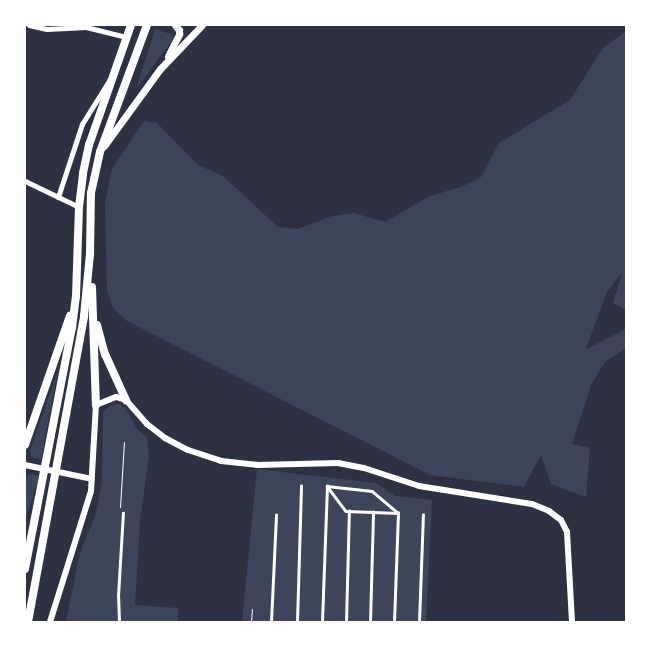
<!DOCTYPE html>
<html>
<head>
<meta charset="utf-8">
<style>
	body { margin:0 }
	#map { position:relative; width:651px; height:647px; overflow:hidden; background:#2d3142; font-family:Overpass,sans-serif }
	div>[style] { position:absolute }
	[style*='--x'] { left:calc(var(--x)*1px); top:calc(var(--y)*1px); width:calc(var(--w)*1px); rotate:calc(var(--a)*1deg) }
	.green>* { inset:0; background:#3c4559 }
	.path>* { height:1px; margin:-0.5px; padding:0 0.5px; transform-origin:0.5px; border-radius:0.5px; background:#fff }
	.service>* { height:2.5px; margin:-1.25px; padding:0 1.25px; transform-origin:1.25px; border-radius:1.25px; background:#fff }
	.minor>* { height:5px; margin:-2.5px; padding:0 2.5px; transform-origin:2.5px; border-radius:2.5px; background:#fff }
	.tertiary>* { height:6px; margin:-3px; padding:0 3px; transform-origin:3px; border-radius:3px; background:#fff }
	.secondary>* { height:7px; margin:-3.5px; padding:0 3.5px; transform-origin:3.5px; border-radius:3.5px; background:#fff }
	.primary>* { height:8px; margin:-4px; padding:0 4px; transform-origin:4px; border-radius:4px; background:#fff }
	.trunk>* { height:8px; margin:-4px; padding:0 4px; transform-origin:4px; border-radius:4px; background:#fff }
	span { translate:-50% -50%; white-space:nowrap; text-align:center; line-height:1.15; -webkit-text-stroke:5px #fff; paint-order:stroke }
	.frame { position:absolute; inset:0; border:26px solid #fff; pointer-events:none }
</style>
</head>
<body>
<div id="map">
	<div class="green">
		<div style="clip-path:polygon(155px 29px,171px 34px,174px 38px,136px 89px)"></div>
		<div style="clip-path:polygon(626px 31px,626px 310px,613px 303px,622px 273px,607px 292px,586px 349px,626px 329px,626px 348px,605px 362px,591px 385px,572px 444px,590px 448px,586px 497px,551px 484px,541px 455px,524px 487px,430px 475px,127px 321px,114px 309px,107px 292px,105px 203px,112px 169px,144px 121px,157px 123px,198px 165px,223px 176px,278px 227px,298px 229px,332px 216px,354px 213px,385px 222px,430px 196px,461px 187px,481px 177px,499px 143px,570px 100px,603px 48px)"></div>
		<div style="clip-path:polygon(58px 370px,41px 459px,34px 458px,31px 456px,30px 450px)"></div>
		<div style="clip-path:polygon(118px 404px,125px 407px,137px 429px,147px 437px,149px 456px,140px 521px,135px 605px,178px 608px,178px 622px,66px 622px,77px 566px,82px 547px,96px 514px,102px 479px,103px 412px,109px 406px)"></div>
		<div style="clip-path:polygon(257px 469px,376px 483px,395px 496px,432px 500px,426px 622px,242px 622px)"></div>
		<div style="clip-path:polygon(30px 474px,39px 476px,25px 522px,25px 476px)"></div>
	</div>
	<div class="path">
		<div style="--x:120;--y:507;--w:65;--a:-86.5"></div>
		<div style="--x:251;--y:622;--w:13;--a:-86"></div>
	</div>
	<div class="service">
		<div style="--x:327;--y:486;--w:31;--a:53"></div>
		<div style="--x:346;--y:511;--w:52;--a:2.2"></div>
		<div style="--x:327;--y:486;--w:45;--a:6.3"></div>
		<div style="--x:372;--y:491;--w:33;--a:40"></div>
		<div style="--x:119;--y:622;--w:26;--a:-92"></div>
		<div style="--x:118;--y:596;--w:83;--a:-86.6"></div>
		<div style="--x:271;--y:622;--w:107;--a:-87.3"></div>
		<div style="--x:297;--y:622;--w:136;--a:-88.3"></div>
		<div style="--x:322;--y:622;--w:136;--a:-87.9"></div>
		<div style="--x:346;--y:622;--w:111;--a:-88.5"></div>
		<div style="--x:370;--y:622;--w:110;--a:-88.4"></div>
		<div style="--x:394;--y:622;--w:109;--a:-87.9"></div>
		<div style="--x:419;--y:622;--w:107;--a:-87.9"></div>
	</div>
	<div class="minor">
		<div style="--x:29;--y:25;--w:18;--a:13"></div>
		<div style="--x:47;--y:29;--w:39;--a:-3"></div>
		<div style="--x:86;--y:27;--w:41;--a:14"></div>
		<div style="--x:25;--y:181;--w:60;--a:25.7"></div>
		<div style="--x:58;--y:197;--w:77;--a:-71.8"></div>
		<div style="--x:82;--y:124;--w:53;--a:-58.1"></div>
	</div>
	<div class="tertiary">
		<div style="--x:25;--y:465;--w:68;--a:11.8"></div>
		<div style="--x:50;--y:622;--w:137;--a:-72.6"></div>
		<div style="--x:91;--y:491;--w:86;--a:-86.7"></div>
		<div style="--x:96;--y:405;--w:22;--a:-22"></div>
		<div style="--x:116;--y:397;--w:10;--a:17"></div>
		<div style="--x:126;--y:400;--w:32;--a:49"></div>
		<div style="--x:147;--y:424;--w:23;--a:38"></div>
		<div style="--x:165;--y:438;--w:26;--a:28"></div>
		<div style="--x:188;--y:450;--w:35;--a:18"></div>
		<div style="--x:221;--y:461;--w:36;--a:6"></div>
		<div style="--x:257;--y:465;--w:81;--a:-1.4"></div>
		<div style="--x:338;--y:463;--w:26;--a:11"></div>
		<div style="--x:364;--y:468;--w:58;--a:18.1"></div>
		<div style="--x:419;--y:486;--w:114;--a:9.1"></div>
		<div style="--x:532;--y:504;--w:18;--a:22"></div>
		<div style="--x:549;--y:511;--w:15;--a:37"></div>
		<div style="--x:561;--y:520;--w:13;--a:63"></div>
		<div style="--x:567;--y:532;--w:90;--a:86.8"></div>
	</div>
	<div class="secondary">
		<div style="--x:168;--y:56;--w:25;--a:-63"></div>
		<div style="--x:179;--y:34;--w:4;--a:-90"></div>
		<div style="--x:179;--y:30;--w:6;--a:-129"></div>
		<div style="--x:104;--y:146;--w:95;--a:-54"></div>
		<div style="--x:160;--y:69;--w:61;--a:-46.3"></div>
	</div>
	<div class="primary">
		<div style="--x:100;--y:152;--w:135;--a:-69.7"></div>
		<div style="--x:79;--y:207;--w:34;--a:-83"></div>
		<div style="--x:83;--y:173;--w:29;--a:-78"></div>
		<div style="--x:89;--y:145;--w:127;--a:-70.7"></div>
	</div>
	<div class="trunk">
		<div style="--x:92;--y:287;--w:118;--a:88.1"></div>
		<div style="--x:97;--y:325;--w:30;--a:75"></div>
		<div style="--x:105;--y:354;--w:51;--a:65.5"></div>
		<div style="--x:25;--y:445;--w:137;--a:-70.8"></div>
		<div style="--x:25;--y:569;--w:246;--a:-79"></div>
		<div style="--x:72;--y:328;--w:31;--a:-83"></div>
		<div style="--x:76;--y:297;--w:90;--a:-88.1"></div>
		<div style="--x:28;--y:622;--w:311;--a:-79.6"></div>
		<div style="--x:84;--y:316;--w:62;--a:-84.5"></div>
		<div style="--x:90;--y:254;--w:61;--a:-89.1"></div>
		<div style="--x:91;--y:193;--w:42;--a:-77.6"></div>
	</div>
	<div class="frame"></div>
</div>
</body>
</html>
